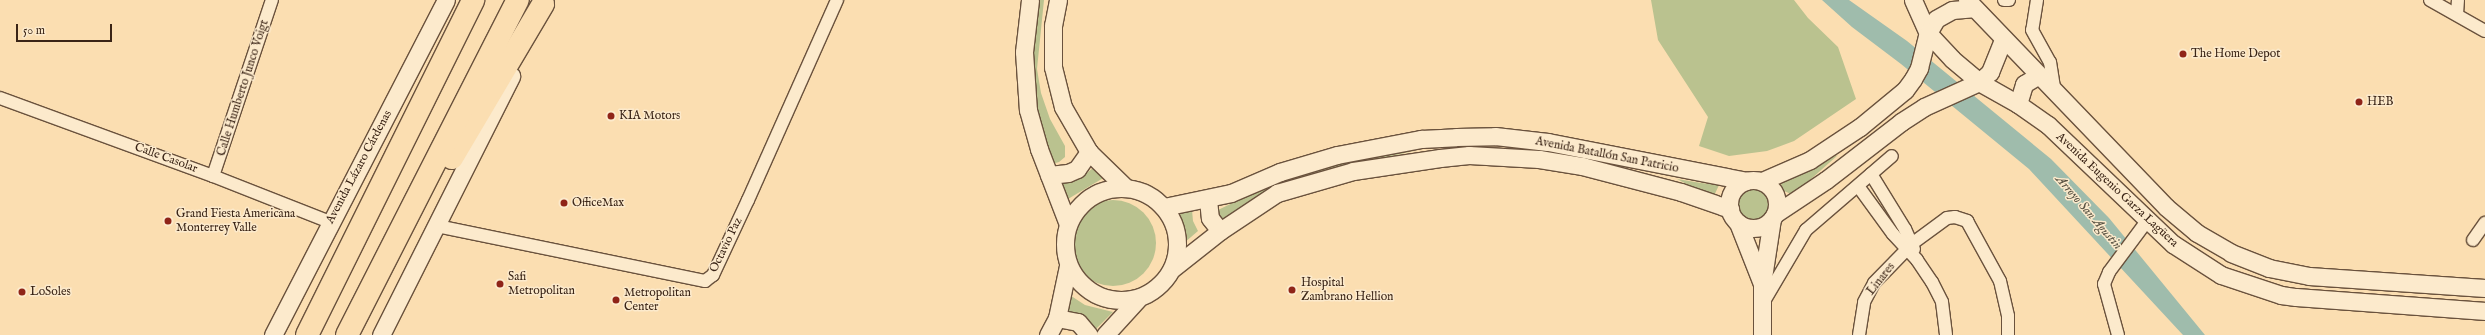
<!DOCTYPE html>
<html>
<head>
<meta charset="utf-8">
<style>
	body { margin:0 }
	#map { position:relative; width:2485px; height:335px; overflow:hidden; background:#fbdeb1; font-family:"IM FELL English",serif }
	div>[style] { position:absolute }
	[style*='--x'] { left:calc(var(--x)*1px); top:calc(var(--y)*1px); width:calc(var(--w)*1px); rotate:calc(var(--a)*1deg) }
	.green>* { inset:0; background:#bac28f }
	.round { border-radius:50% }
	.water>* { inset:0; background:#9fbcac }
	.roads { filter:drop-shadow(1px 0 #6a523d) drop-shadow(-1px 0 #6a523d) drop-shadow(0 1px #6a523d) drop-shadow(0 -1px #6a523d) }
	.street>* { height:12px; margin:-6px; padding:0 6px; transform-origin:6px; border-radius:6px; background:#fceacc }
	.secondary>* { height:17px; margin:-8.5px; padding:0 8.5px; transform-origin:8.5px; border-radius:8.5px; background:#fceacc }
	.secondary>.ring { margin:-8.5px; padding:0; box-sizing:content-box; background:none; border:17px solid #fceacc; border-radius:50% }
	.highway>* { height:22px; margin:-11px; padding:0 11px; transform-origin:11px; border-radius:11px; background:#fbdeb1 }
	.dots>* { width:11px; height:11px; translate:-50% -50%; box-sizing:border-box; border:2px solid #fceacc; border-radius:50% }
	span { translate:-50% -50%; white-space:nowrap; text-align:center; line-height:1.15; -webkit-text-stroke:3px #fceacc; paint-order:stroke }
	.poi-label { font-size:12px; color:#3a2416 }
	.left { translate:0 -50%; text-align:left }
	.street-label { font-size:12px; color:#3a2416 }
	.water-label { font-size:13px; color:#585243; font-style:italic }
	.scale { position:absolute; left:16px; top:24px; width:96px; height:18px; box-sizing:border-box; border:2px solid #3a2416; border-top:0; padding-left:5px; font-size:12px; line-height:14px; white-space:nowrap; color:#3a2416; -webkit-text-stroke:3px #fceacc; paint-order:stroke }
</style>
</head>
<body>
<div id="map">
	<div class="green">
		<div style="clip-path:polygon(1035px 0,1044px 0,1037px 69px,1041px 93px,1050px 119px,1065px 146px,1065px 157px,1059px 162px,1052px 164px,1041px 152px,1029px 36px)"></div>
		<div style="clip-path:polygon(1651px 0,1794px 0,1808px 18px,1838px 47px,1856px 99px,1794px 141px,1767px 151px,1729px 156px,1699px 146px,1708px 117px,1658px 40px)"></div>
		<div style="clip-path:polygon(1418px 150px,1284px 181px,1219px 221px,1218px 210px,1284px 178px,1340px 164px)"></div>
		<div style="clip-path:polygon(1838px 155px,1793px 195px,1782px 190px,1781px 183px,1784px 177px)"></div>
		<div style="clip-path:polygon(1094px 167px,1105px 177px,1068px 199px,1061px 182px,1081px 178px)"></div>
		<div style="clip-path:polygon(1677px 179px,1701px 183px,1719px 185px,1713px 198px)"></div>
		<div class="round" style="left:1734px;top:188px;width:34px;height:34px"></div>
		<div class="round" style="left:1070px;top:200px;width:86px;height:86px"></div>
		<div style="clip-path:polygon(1175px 210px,1192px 210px,1193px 221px,1198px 231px,1184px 243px)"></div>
		<div style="clip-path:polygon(1059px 288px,1085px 305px,1113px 312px,1094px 331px,1077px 315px,1056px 307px)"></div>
	</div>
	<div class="water">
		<div style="clip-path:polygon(1822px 0,1849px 0,1907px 41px,2051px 159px,2109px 218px,2205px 335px,2183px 335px,2029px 169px,1901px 64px,1852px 27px)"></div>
	</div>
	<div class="roads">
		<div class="street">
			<div style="--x:2004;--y:0;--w:5;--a:0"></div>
			<div style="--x:2037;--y:0;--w:30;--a:99"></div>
			<div style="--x:2032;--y:30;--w:37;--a:61"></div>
			<div style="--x:2050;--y:62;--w:32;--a:81"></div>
			<div style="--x:2430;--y:0;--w:63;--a:29.4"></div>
			<div style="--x:2457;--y:14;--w:14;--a:-86"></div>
			<div style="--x:0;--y:98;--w:227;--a:20.1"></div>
			<div style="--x:213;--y:176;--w:126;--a:21.5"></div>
			<div style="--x:1871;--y:174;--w:65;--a:58.3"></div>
			<div style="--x:1905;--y:229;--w:22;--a:66"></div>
			<div style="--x:213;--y:176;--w:186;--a:-71.5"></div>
			<div style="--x:1858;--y:186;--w:59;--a:53.9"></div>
			<div style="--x:1893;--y:234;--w:35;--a:47"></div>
			<div style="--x:1917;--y:260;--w:27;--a:56"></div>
			<div style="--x:1932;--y:282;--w:22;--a:63"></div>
			<div style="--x:1942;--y:302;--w:33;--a:83"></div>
			<div style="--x:437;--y:226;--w:274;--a:11.6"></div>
			<div style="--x:705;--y:281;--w:10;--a:-37"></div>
			<div style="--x:713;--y:275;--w:83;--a:-65"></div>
			<div style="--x:748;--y:200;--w:219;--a:-66"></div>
			<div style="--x:2473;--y:240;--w:21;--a:-55"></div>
			<div style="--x:1763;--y:303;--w:85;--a:-59.5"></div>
			<div style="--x:1806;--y:230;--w:113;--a:-40.7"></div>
			<div style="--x:1859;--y:335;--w:33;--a:-81"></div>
			<div style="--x:1864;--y:302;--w:21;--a:-62"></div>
			<div style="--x:1874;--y:283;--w:56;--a:-45.7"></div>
			<div style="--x:1913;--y:243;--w:42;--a:-36.3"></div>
			<div style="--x:1947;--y:218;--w:8;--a:-7"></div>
			<div style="--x:1955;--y:217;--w:13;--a:18"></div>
			<div style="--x:1967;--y:221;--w:68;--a:61.2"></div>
			<div style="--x:2000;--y:281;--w:36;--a:77"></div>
			<div style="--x:2008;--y:316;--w:19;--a:90"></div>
			<div style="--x:2118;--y:335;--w:53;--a:-105.4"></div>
			<div style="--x:2104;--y:284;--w:13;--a:-67"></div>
			<div style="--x:2109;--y:272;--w:64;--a:-53.3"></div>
		</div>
		<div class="secondary">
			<div style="--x:1030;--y:0;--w:52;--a:96.6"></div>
			<div style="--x:1024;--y:52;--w:58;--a:86.1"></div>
			<div style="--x:1028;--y:110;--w:41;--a:74.2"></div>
			<div style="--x:1039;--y:149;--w:78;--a:69"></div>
			<div style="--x:1058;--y:0;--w:25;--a:101"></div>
			<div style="--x:1053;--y:25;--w:42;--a:90"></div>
			<div style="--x:1053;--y:67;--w:41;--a:76"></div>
			<div style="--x:1063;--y:107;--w:52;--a:60"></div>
			<div style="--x:1089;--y:152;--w:50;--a:44.2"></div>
			<div style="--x:1913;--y:0;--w:36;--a:66"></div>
			<div style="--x:1928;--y:33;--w:35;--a:47"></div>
			<div style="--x:1952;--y:59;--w:35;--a:40"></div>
			<div style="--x:1979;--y:82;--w:45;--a:29.4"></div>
			<div style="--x:2018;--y:104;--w:37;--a:35"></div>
			<div style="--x:2048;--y:125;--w:173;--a:43.6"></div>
			<div style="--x:2173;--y:244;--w:57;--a:32.9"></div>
			<div style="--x:2221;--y:275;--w:63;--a:18.4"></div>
			<div style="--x:2281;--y:295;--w:15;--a:8"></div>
			<div style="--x:2296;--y:297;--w:190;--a:4.2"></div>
			<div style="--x:1967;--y:0;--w:287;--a:46.1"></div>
			<div style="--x:2166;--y:207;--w:40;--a:40"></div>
			<div style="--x:2197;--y:233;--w:39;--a:30"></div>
			<div style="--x:2231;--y:253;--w:41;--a:21.5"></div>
			<div style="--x:2269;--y:268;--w:41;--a:11.3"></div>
			<div style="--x:2309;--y:276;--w:176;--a:3.9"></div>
			<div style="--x:2018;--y:104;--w:21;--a:-73"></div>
			<div style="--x:2024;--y:84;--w:17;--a:-31"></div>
			<div style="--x:1049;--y:175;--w:19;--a:-6"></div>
			<div style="--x:1068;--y:173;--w:10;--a:-24"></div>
			<div style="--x:1077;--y:169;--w:21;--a:-55"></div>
			<div class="ring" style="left:1729px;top:180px;width:31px;height:31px"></div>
			<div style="--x:1762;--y:181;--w:52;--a:-23.6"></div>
			<div style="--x:1810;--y:160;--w:60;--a:-33.4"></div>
			<div style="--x:1860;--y:127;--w:58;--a:-39.4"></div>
			<div style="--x:1905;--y:90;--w:14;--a:-54"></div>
			<div style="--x:1913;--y:79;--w:13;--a:-61"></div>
			<div style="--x:1919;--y:68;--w:36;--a:-76"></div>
			<div style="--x:1928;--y:33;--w:16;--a:-60"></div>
			<div style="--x:1936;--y:19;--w:18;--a:-29"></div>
			<div style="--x:1952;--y:10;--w:21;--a:-5"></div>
			<div class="ring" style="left:1065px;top:188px;width:95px;height:95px"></div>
			<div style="--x:1208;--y:200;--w:18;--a:84"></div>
			<div style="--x:1210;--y:218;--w:16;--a:52"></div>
			<div style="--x:1164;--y:207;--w:68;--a:-11.8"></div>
			<div style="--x:1231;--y:193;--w:53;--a:-23.2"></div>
			<div style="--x:1280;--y:172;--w:59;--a:-16.6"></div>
			<div style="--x:1337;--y:155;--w:86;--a:-10.8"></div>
			<div style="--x:1421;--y:139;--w:35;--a:-3"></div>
			<div style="--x:1456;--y:137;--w:39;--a:-1"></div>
			<div style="--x:1495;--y:136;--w:53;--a:6.5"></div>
			<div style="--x:1548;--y:142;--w:202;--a:11.1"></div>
			<div style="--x:1775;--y:214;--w:61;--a:-33.7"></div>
			<div style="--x:1826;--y:180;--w:95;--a:-37.7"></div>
			<div style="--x:1901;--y:122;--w:27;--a:-33"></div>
			<div style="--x:1924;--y:107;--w:60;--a:-24.4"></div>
			<div style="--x:1979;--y:82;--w:15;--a:-42"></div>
			<div style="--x:1990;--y:72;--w:35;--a:-68"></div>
			<div style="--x:1738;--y:223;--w:66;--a:68.5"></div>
			<div style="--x:1173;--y:268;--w:60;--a:-38.2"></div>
			<div style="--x:1220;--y:231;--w:69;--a:-33.7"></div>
			<div style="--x:1277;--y:193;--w:79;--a:-16.1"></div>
			<div style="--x:1353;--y:171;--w:88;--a:-8.5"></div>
			<div style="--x:1440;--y:158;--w:29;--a:-6"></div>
			<div style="--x:1469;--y:155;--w:70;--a:3.3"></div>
			<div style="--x:1539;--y:159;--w:44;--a:9.2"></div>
			<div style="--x:1582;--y:166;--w:102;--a:14.7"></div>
			<div style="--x:1681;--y:192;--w:52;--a:19.1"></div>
			<div style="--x:1057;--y:318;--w:21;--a:11"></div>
			<div style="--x:1078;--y:322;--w:17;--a:50"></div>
			<div style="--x:273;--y:335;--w:377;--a:-62.7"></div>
			<div style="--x:381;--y:335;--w:290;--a:-63.3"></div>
			<div style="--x:1048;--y:335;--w:19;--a:-62"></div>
			<div style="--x:1057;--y:318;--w:53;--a:-78.1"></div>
			<div style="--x:1105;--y:335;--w:49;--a:-47.5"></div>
			<div style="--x:1762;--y:335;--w:51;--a:-90"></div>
			<div style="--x:1762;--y:284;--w:66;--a:-81.3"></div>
		</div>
		<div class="highway">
			<div style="--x:452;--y:158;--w:179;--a:-59.4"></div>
			<div style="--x:307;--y:335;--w:374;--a:-63.6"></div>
			<div style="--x:347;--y:335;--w:376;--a:-63"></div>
		</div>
	</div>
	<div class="dots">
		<div style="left:2183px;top:54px;background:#8f2418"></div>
		<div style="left:2359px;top:102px;background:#8f2418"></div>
		<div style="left:611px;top:116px;background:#8f2418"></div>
		<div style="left:564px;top:203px;background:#8f2418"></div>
		<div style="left:168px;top:221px;background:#8f2418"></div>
		<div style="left:500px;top:284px;background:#8f2418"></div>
		<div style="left:1292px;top:290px;background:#8f2418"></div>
		<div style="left:22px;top:292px;background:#8f2418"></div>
		<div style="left:616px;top:300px;background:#8f2418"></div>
	</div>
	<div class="poi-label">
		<span class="left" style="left:2191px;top:54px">The Home Depot</span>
		<span class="left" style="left:2367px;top:102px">HEB</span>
		<span class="left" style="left:619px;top:116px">KIA Motors</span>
		<span class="left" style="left:572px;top:203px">OfficeMax</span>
		<span class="left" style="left:176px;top:221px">Grand Fiesta Americana<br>Monterrey Valle</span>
		<span class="left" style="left:508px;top:284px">Safi<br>Metropolitan</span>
		<span class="left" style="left:1301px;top:290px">Hospital<br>Zambrano Hellion</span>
		<span class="left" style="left:30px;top:292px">LoSoles</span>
		<span class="left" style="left:624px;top:300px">Metropolitan<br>Center</span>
	</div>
	<div class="street-label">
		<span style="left:243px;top:88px;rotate:-72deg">Calle Humberto Junco Voigt</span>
		<span style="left:1607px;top:155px;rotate:11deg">Avenida Batallón San Patricio</span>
		<span style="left:166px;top:158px;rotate:20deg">Calle Casolar</span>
		<span style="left:359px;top:167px;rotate:-62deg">Avenida Lázaro Cárdenas</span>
		<span style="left:2117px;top:190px;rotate:43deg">Avenida Eugenio Garza Lagüera</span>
		<span style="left:726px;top:245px;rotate:-64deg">Octavio Paz</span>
		<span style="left:1881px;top:279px;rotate:-52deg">Linares</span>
	</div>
	<div class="water-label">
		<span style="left:2088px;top:213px;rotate:49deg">Arroyo San Agustin</span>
	</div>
	<div class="scale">50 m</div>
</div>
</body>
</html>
